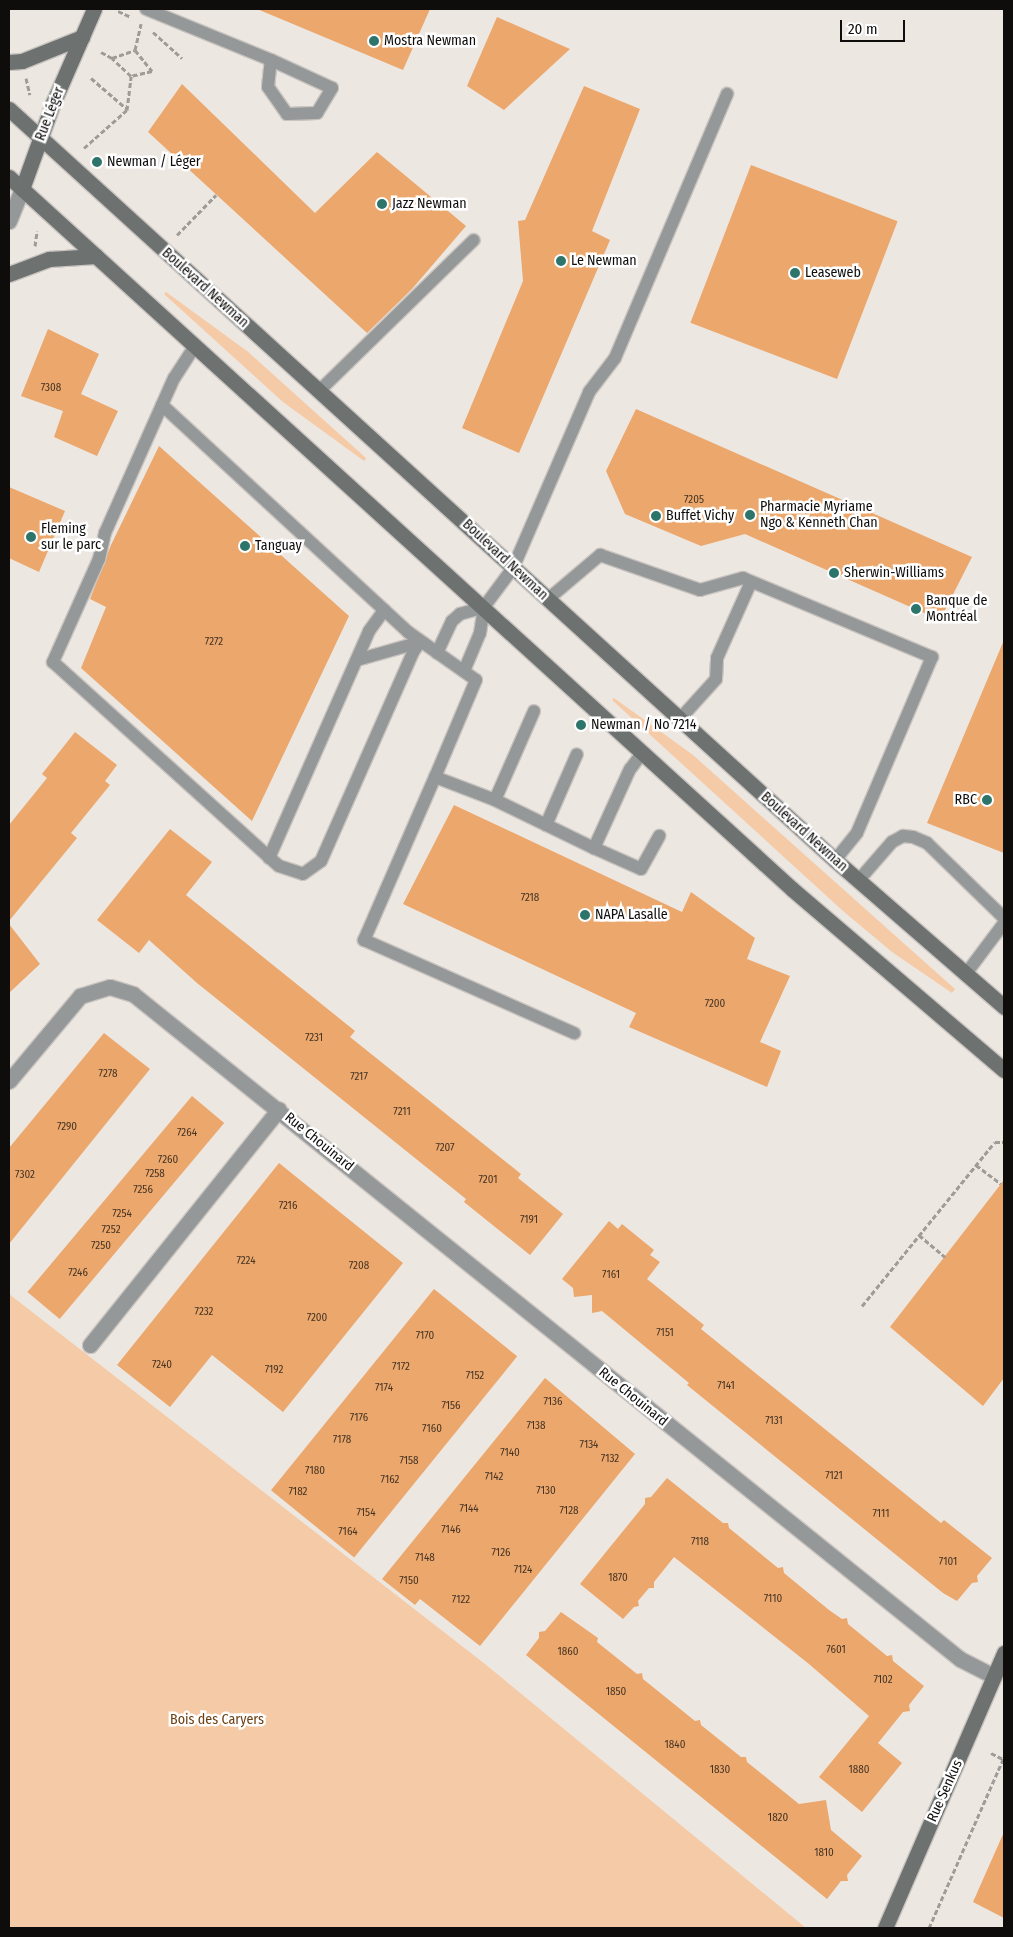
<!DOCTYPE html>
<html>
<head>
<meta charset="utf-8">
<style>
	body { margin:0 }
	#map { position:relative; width:1013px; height:1937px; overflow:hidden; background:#ede7e2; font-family:"Fira Sans Condensed",sans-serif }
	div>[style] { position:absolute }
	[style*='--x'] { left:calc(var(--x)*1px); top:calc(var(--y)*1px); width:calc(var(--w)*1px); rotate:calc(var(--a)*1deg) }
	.green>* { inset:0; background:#f5caa7 }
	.building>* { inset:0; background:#eba76c; transform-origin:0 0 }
	.path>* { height:3px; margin-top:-1.5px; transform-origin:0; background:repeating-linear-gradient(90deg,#9f9b97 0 5px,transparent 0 7.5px) }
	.roads { filter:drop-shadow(1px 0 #c9c4c0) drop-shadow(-1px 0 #c9c4c0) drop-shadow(0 1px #c9c4c0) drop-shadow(0 -1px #c9c4c0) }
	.lane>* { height:12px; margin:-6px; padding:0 6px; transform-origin:6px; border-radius:6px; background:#959898 }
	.street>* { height:15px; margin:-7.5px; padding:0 7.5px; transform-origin:7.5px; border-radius:7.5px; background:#959898 }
	.secondary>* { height:15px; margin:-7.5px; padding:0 7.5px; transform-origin:7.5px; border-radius:7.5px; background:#6d7271 }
	.dots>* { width:14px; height:14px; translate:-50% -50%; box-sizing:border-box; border:2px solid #fff; border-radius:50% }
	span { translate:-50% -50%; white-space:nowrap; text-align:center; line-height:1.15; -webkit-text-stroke:5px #fff; paint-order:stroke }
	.number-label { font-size:11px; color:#463424 }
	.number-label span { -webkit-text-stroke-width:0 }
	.poi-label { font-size:14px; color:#0f0d0c }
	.left { translate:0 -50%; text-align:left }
	.right { translate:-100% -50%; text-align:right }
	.street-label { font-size:14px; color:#0f0d0c }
	.park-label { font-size:14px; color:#6d4014 }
	.frame { position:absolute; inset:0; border:10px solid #0f0d0c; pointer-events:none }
	.scale { position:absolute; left:840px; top:20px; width:65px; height:22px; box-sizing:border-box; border:2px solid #0f0d0c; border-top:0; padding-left:6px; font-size:15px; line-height:18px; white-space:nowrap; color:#0f0d0c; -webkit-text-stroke:4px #fff; paint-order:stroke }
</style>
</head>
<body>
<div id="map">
	<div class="green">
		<div style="clip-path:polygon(166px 292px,247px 351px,366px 458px,364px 461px,283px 402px,164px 294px)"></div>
		<div style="clip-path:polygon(614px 698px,693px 755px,955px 989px,952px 993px,892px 952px,843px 911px,612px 700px)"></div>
		<div style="clip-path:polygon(9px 1294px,485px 1664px,806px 1928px,9px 1928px)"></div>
	</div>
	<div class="building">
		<div style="clip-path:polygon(257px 9px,430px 9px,403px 70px)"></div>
		<div style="clip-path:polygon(497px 17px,570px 49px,504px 110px,467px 86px)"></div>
		<div style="clip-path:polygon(182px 84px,315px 213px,377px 152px,466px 226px,412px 289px,367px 333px,148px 132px)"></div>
		<div style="clip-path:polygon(584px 86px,640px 109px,592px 231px,610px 240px,519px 453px,462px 428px,523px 281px,518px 221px,525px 220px)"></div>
		<div style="left:751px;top:165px;width:157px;height:169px;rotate:21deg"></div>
		<div style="clip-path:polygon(48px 329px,99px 354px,81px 394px,118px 411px,97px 456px,54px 437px,63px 411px,21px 396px)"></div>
		<div style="clip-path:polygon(636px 409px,972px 557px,940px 620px,745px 534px,701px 546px,625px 514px,606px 471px)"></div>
		<div style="clip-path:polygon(159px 446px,349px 616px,252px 821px,81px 668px,106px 607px,90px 599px,111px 545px)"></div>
		<div style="clip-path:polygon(9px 487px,65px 511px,39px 572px,9px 558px)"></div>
		<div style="clip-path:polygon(1004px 640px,1004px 853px,927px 823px)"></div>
		<div style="clip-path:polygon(75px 732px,117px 765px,105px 781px,110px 785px,71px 833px,77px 838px,9px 921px,9px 825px,47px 778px,42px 774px)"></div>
		<div style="clip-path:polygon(454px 805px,682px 912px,691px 892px,755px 938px,747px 959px,790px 976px,760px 1042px,781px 1051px,767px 1087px,629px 1027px,636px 1013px,403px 904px)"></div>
		<div style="clip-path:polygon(170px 829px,212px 862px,186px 895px,355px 1031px,350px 1037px,521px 1174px,518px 1178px,563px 1214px,530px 1255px,464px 1202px,466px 1199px,197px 983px,149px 940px,139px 953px,97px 920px)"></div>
		<div style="clip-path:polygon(9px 924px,40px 964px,9px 993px)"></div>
		<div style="clip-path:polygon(104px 1033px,150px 1069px,9px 1244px,9px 1148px)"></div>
		<div style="left:192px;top:1096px;width:42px;height:256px;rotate:40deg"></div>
		<div style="clip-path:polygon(279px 1163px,403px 1263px,283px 1412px,212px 1355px,170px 1407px,117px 1365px)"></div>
		<div style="clip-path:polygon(1004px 1180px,1004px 1378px,983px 1406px,890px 1327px)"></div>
		<div style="clip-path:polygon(609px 1221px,618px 1229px,622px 1224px,654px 1250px,650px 1255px,660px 1262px,647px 1279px,704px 1325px,701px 1329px,941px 1523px,944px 1520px,992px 1558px,977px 1576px,978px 1582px,972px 1583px,957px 1601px,943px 1593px,687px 1385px,689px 1383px,602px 1311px,592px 1313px,592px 1295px,574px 1297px,573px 1288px,562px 1279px)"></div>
		<div style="left:434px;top:1289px;width:107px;height:259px;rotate:39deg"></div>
		<div style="clip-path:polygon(545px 1378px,635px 1454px,480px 1646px,420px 1599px,415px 1605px,382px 1579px)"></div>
		<div style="clip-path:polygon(667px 1478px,723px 1523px,728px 1523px,729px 1528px,778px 1568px,783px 1567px,784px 1573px,829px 1610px,842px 1619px,847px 1618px,848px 1624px,887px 1656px,892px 1655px,893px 1661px,924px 1686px,909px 1705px,910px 1711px,903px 1712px,878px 1743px,902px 1763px,862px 1812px,819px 1777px,869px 1716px,809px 1664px,674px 1557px,654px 1582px,654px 1588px,649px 1588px,638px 1601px,639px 1606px,634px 1607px,623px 1619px,580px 1584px,645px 1504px,645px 1498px,651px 1497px)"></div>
		<div style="clip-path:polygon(561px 1612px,598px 1638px,597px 1642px,637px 1674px,642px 1673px,643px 1679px,695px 1721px,700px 1720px,701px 1725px,741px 1757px,746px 1757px,747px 1762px,799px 1804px,826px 1800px,831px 1830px,862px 1856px,847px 1875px,848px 1881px,841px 1881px,827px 1899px,526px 1655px,539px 1638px,539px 1632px,545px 1631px)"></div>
		<div style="clip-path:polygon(1004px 1832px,1004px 1918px,973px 1902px)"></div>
	</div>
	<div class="path">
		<div style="--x:118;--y:11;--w:14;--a:25"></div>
		<div style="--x:153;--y:32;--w:39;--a:42"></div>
		<div style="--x:135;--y:50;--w:27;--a:-77"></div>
		<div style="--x:101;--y:52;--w:13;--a:29"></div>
		<div style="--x:26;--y:78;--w:17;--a:77"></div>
		<div style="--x:91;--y:78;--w:48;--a:40.7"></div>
		<div style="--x:84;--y:148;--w:57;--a:-41.5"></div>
		<div style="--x:127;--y:110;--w:34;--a:-83"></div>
		<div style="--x:131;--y:76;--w:26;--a:-137"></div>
		<div style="--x:112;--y:58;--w:24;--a:-19"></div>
		<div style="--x:135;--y:50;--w:27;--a:51"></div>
		<div style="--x:152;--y:71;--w:22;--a:167"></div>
		<div style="--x:177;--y:235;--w:56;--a:-45.7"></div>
		<div style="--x:35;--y:246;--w:15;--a:-82"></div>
		<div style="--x:976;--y:1165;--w:31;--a:37"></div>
		<div style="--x:919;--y:1235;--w:34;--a:40"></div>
		<div style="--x:862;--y:1306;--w:202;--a:-51"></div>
		<div style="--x:989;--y:1149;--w:9;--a:-49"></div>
		<div style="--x:995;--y:1142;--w:9;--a:0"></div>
		<div style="--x:991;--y:1753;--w:13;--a:27"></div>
		<div style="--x:929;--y:1928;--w:187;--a:-66.3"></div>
	</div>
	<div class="roads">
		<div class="lane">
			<div style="--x:146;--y:9;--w:135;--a:22.2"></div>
			<div style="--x:271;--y:60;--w:67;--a:24.7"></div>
			<div style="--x:332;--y:88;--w:29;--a:121"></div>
			<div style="--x:317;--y:113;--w:30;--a:178"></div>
			<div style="--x:287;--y:114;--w:33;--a:-125"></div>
			<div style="--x:268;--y:87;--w:27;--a:-84"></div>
			<div style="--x:195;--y:346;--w:38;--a:123"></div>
			<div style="--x:174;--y:378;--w:30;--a:114"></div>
			<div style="--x:162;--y:405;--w:335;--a:42.7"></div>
			<div style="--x:408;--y:632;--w:83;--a:35.2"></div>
			<div style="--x:476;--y:680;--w:105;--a:112.9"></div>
			<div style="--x:435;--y:777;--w:64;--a:21"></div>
			<div style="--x:495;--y:800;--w:110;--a:25.9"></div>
			<div style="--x:319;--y:391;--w:216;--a:-44.3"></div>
			<div style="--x:162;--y:405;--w:140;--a:114"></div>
			<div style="--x:105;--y:533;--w:27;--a:103"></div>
			<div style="--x:99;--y:559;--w:113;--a:114.1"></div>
			<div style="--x:53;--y:662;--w:304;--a:42.1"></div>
			<div style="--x:279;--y:866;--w:25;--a:18"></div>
			<div style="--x:303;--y:874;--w:22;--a:-36"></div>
			<div style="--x:321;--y:861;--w:228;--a:-66.2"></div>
			<div style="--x:413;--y:652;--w:12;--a:-55"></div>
			<div style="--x:547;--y:600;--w:70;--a:-40.3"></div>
			<div style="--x:600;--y:555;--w:106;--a:19.3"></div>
			<div style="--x:700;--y:590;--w:45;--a:-15.6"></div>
			<div style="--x:743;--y:578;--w:205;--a:22.7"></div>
			<div style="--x:932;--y:657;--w:191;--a:113.1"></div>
			<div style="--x:857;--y:833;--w:35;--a:129"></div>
			<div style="--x:437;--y:653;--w:35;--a:-65"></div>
			<div style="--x:452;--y:621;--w:11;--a:-41"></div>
			<div style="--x:460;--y:614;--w:25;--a:-16"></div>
			<div style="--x:357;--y:660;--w:66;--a:-15.9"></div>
			<div style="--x:464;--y:671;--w:41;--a:-67.2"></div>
			<div style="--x:480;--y:633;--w:26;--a:-81"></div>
			<div style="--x:484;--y:607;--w:49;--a:-53.4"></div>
			<div style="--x:513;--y:568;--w:192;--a:-66.6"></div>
			<div style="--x:589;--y:392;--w:43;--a:-52.6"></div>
			<div style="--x:615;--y:358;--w:287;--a:-67"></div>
			<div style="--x:679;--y:720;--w:55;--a:-47.9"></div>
			<div style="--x:716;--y:679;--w:21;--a:-87"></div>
			<div style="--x:717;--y:658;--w:83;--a:-65.9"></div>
			<div style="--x:643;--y:752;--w:21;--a:127"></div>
			<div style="--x:630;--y:769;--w:87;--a:114.5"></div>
			<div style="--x:594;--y:848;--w:51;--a:24.1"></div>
			<div style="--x:641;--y:869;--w:38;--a:-61"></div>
			<div style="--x:435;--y:777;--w:178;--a:113.5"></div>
			<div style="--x:364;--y:940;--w:230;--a:23.9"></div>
			<div style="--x:495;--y:800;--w:97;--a:-66.3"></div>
			<div style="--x:546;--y:825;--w:77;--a:-66.4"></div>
			<div style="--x:269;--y:858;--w:248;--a:-66.2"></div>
			<div style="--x:369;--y:631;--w:26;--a:-54"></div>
			<div style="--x:858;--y:881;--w:52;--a:-48.9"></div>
			<div style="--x:892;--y:842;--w:13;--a:-29"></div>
			<div style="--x:903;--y:836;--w:10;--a:6"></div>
			<div style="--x:913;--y:837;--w:15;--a:23"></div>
			<div style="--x:927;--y:843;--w:107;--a:44.2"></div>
			<div style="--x:965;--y:975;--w:65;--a:-53.1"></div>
		</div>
		<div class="street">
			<div style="--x:9;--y:221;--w:35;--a:-68"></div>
			<div style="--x:9;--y:1081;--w:111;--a:-50.1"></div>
			<div style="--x:80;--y:996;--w:31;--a:-17"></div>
			<div style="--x:110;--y:987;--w:24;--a:17"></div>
			<div style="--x:133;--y:994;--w:1061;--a:38.8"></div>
			<div style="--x:960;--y:1659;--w:38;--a:27"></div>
			<div style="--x:90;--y:1345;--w:302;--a:-51.3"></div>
		</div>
		<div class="secondary">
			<div style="--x:9;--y:62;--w:13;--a:-4"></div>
			<div style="--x:22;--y:61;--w:65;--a:-21.8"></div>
			<div style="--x:9;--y:109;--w:1116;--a:42.28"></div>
			<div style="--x:835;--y:860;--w:224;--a:41"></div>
			<div style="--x:9;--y:177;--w:1058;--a:42.28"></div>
			<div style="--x:792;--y:889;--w:279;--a:40.5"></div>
			<div style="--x:22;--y:189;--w:91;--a:-70.2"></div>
			<div style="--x:53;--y:103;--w:103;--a:-66.4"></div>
			<div style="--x:9;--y:274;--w:43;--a:-20.6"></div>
			<div style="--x:49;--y:259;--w:47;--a:-3.7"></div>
			<div style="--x:885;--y:1928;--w:300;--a:-66.6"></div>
		</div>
	</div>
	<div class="dots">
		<div style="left:374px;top:41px;background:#2d746b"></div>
		<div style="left:97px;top:162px;background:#2d746b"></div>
		<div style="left:382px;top:204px;background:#2d746b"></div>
		<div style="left:561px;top:261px;background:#2d746b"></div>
		<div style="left:795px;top:273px;background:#2d746b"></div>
		<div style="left:750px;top:515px;background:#2d746b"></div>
		<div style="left:656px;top:516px;background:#2d746b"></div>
		<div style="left:31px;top:537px;background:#2d746b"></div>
		<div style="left:245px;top:546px;background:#2d746b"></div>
		<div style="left:834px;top:573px;background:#2d746b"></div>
		<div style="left:916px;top:609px;background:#2d746b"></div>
		<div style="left:581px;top:725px;background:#2d746b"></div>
		<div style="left:987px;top:800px;background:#2d746b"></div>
		<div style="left:585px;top:915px;background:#2d746b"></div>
	</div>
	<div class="number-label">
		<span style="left:51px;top:388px">7308</span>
		<span style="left:694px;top:500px">7205</span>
		<span style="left:214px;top:642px">7272</span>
		<span style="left:530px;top:898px">7218</span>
		<span style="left:715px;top:1004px">7200</span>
		<span style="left:314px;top:1038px">7231</span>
		<span style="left:108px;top:1074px">7278</span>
		<span style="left:359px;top:1077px">7217</span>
		<span style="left:402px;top:1112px">7211</span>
		<span style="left:67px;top:1127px">7290</span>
		<span style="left:187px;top:1133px">7264</span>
		<span style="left:445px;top:1148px">7207</span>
		<span style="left:168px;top:1160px">7260</span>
		<span style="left:155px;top:1174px">7258</span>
		<span style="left:25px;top:1175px">7302</span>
		<span style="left:488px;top:1180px">7201</span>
		<span style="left:143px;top:1190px">7256</span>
		<span style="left:288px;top:1206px">7216</span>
		<span style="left:122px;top:1214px">7254</span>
		<span style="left:529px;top:1220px">7191</span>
		<span style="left:111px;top:1230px">7252</span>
		<span style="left:101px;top:1246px">7250</span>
		<span style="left:246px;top:1261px">7224</span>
		<span style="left:359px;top:1266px">7208</span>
		<span style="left:78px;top:1273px">7246</span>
		<span style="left:611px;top:1275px">7161</span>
		<span style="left:204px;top:1312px">7232</span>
		<span style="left:317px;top:1318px">7200</span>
		<span style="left:665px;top:1333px">7151</span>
		<span style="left:425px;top:1336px">7170</span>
		<span style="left:162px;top:1365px">7240</span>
		<span style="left:401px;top:1367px">7172</span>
		<span style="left:274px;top:1370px">7192</span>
		<span style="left:475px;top:1376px">7152</span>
		<span style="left:726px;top:1386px">7141</span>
		<span style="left:384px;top:1388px">7174</span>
		<span style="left:553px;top:1402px">7136</span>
		<span style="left:451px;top:1406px">7156</span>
		<span style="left:359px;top:1418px">7176</span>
		<span style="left:774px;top:1421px">7131</span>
		<span style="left:536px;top:1426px">7138</span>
		<span style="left:432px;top:1429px">7160</span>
		<span style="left:342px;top:1440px">7178</span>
		<span style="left:589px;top:1445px">7134</span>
		<span style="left:510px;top:1453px">7140</span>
		<span style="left:610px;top:1459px">7132</span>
		<span style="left:409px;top:1461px">7158</span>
		<span style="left:315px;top:1471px">7180</span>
		<span style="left:834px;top:1476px">7121</span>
		<span style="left:494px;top:1477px">7142</span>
		<span style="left:390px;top:1480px">7162</span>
		<span style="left:546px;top:1491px">7130</span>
		<span style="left:298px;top:1492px">7182</span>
		<span style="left:469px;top:1509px">7144</span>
		<span style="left:569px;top:1511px">7128</span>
		<span style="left:366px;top:1513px">7154</span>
		<span style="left:881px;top:1514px">7111</span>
		<span style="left:451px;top:1530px">7146</span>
		<span style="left:348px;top:1532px">7164</span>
		<span style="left:700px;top:1542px">7118</span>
		<span style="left:501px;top:1553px">7126</span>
		<span style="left:425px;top:1558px">7148</span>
		<span style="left:948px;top:1562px">7101</span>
		<span style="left:523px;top:1570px">7124</span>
		<span style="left:618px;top:1578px">1870</span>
		<span style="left:409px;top:1581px">7150</span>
		<span style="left:773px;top:1599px">7110</span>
		<span style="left:461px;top:1600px">7122</span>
		<span style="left:836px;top:1650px">7601</span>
		<span style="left:568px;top:1652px">1860</span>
		<span style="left:883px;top:1680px">7102</span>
		<span style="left:616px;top:1692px">1850</span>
		<span style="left:675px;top:1745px">1840</span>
		<span style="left:720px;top:1770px">1830</span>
		<span style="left:859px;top:1770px">1880</span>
		<span style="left:778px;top:1818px">1820</span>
		<span style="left:824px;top:1853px">1810</span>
	</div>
	<div class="poi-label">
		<span class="left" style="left:384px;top:41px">Mostra Newman</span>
		<span class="left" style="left:107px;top:162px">Newman / Léger</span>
		<span class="left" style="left:392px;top:204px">Jazz Newman</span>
		<span class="left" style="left:571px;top:261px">Le Newman</span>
		<span class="left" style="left:805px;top:273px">Leaseweb</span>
		<span class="left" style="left:760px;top:515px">Pharmacie Myriame<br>Ngo &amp; Kenneth Chan</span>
		<span class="left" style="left:666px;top:516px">Buffet Vichy</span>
		<span class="left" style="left:41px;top:537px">Fleming<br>sur le parc</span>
		<span class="left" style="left:255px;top:546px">Tanguay</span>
		<span class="left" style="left:844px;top:573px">Sherwin-Williams</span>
		<span class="left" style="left:926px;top:609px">Banque de<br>Montréal</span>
		<span class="left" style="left:591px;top:725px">Newman / No 7214</span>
		<span class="right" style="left:977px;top:800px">RBC</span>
		<span class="left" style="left:595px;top:915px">NAPA Lasalle</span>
	</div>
	<div class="street-label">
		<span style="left:50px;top:114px;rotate:-69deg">Rue Léger</span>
		<span style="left:205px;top:288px;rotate:42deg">Boulevard Newman</span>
		<span style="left:505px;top:560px;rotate:43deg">Boulevard Newman</span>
		<span style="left:804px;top:832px;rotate:42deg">Boulevard Newman</span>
		<span style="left:319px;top:1142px;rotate:39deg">Rue Chouinard</span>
		<span style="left:633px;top:1397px;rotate:39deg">Rue Chouinard</span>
		<span style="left:945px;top:1791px;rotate:-66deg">Rue Senkus</span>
	</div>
	<div class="park-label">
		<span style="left:217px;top:1720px">Bois des Caryers</span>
	</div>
	<div class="frame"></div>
	<div class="scale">20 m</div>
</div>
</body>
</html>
